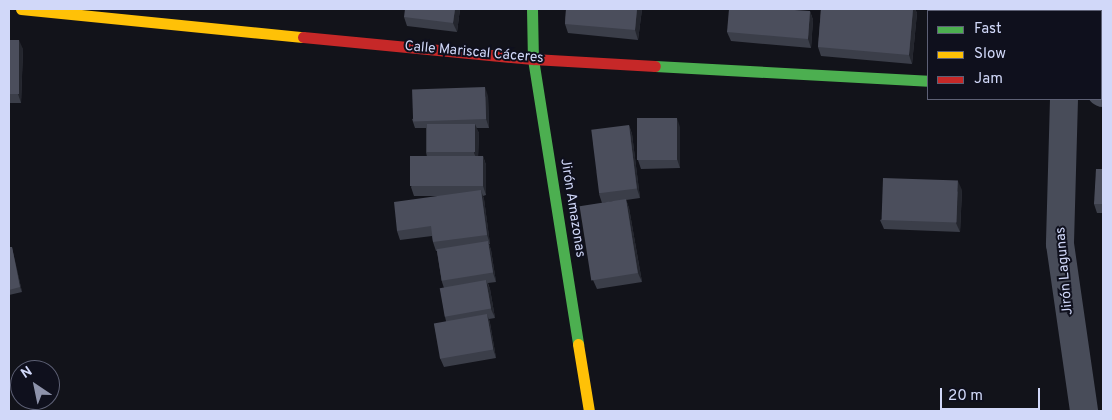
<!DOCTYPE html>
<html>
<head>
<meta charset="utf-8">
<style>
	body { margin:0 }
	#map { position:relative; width:1112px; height:420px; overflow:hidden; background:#12131a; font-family:Overpass,sans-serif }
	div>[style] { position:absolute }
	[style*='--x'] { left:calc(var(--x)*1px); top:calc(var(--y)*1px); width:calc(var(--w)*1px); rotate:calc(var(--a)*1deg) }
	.street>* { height:28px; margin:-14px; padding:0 14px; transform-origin:14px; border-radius:14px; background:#484c59 }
	.fast>* { height:11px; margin:-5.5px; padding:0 5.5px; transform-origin:5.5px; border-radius:5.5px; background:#4caf50 }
	.slow>* { height:11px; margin:-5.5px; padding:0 5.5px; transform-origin:5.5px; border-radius:5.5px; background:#ffc107 }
	.jam>* { height:11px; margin:-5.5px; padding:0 5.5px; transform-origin:5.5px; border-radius:5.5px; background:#c62828 }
	.wall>* { inset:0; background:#3b3e49 }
	.shaded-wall>* { inset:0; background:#24262e }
	.building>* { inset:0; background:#4b4e5c; transform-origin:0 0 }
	span { translate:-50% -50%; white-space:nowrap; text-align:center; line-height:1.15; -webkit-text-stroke:4px #0f101d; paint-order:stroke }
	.street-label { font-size:14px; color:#d1d8f9 }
	.frame { position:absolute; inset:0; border:10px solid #d1d8f9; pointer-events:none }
	.legend { position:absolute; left:927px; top:10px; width:175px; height:90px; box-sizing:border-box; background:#0f101d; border:1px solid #5d6075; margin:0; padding:6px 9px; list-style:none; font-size:15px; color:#d1d8f9 }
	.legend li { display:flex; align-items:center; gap:10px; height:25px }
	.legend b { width:25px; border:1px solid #5d6075 }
	.north { position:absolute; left:10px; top:360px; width:50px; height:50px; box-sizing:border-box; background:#0f101d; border:1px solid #5d6075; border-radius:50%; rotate:326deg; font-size:14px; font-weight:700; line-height:20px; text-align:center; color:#d1d8f9 }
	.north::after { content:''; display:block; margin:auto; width:18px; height:22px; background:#8e93ab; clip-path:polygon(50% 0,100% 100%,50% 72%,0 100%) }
	.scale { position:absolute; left:940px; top:388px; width:100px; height:22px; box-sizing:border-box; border:2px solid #d1d8f9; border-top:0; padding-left:6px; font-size:15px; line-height:18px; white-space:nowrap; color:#d1d8f9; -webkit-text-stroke:4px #0f101d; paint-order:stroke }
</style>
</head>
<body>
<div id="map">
	<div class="street">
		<div style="--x:1069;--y:11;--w:2;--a:-90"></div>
		<div style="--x:1101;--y:92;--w:2;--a:27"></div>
		<div style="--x:1064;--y:99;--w:145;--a:91.6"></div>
		<div style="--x:1060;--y:244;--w:169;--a:81.8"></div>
	</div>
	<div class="fast">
		<div style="--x:532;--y:9;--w:50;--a:88.9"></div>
		<div style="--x:533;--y:59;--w:289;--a:81"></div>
		<div style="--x:655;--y:66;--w:273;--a:3.1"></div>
	</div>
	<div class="slow">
		<div style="--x:21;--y:9;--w:283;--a:5.7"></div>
		<div style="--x:578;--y:344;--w:68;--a:80.7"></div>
	</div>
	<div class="jam">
		<div style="--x:303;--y:37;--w:231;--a:5.5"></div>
		<div style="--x:533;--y:59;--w:122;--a:3.3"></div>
	</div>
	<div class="wall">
		<div style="clip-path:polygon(460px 9px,457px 32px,407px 26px,404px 17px)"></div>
		<div style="clip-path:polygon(566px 9px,642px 9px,638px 40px,568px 33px,565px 24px)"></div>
		<div style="clip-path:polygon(821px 9px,915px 9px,917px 13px,912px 64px,821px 56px,818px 47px)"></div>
		<div style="clip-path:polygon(810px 11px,813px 20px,811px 48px,731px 41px,727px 32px)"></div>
		<div style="clip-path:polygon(9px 40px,23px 49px,21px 103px,9px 103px)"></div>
		<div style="clip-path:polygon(488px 96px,489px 128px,476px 128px,479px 133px,478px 156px,483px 156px,486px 165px,486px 195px,483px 196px,484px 199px,490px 244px,489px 244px,491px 250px,496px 282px,488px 283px,490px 289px,495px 318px,489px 319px,490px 323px,496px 358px,444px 367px,440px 358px,446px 321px,445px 317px,444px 288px,442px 282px,437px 251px,436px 251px,433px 242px,432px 236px,400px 240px,397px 231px,439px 196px,414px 196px,411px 187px,427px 157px,426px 152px,426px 128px,415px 128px,412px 119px)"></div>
		<div style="clip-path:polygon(629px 125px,632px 134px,640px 198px,626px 200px,629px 208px,642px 282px,597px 289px,593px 280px,615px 201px,602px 203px,599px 194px)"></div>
		<div style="clip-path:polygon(680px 127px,680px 168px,641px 169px,638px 160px)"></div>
		<div style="clip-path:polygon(1103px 169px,1103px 213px,1097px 213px,1094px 204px)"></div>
		<div style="clip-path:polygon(962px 190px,960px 232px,884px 229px,880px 220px)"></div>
		<div style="clip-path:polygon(9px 247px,12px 247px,13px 252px,22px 292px,9px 295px)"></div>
	</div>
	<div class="shaded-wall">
		<div style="clip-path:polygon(455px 9px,460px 9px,457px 32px,453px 23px)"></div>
		<div style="clip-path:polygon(637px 9px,642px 9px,638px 40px,635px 30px)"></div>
		<div style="clip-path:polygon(913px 9px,915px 9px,917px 13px,912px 64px,909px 55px)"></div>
		<div style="clip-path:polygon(810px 11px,813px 20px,811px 48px,808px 39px)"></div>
		<div style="clip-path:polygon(19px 40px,23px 49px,21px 103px,18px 94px)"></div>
		<div style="clip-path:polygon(485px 87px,488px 96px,489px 128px,486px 119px)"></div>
		<div style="clip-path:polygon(677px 118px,680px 127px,680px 168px,677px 159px)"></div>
		<div style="clip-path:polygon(475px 124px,479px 133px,478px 162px,474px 153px)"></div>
		<div style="clip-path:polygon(629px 125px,632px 134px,640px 198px,637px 189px)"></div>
		<div style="clip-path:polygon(483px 156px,486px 165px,486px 195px,483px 186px)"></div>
		<div style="clip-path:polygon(958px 181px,962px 190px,960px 232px,956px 223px)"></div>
		<div style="clip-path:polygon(481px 190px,484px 199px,490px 244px,487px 235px)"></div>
		<div style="clip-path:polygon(626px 199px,629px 208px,642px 282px,638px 273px)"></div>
		<div style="clip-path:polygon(488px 241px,491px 250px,496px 282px,493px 273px)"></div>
		<div style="clip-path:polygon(12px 247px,13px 252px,22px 292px,20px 287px)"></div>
		<div style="clip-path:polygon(486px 280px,490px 289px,495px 318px,491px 309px)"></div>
		<div style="clip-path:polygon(487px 314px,490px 323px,496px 358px,493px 349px)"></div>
	</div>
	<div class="building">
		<div style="clip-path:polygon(405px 9px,455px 9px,453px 23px,404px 17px)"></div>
		<div style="clip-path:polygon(566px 9px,637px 9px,635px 30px,565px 24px)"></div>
		<div style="clip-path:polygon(729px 9px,779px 9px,810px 11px,808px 39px,727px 32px)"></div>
		<div style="clip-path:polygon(821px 9px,913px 9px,909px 55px,818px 47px)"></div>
		<div style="left:9px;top:40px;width:10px;height:54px"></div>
		<div style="left:485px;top:87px;width:32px;height:73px;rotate:88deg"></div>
		<div style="left:637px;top:118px;width:40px;height:42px"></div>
		<div style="left:427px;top:124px;width:48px;height:28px"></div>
		<div style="left:629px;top:125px;width:64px;height:38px;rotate:83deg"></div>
		<div style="left:483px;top:156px;width:30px;height:73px;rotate:90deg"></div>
		<div style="clip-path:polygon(1096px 169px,1103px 169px,1103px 204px,1094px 204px)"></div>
		<div style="left:883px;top:178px;width:75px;height:42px;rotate:2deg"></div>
		<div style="clip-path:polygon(481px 190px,487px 235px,433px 242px,431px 226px,397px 231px,394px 202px)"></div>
		<div style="left:626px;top:199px;width:75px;height:47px;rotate:81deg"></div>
		<div style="left:488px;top:241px;width:32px;height:52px;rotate:81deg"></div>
		<div style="clip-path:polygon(9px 247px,12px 247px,20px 287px,9px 290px)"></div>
		<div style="left:486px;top:280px;width:29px;height:47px;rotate:80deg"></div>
		<div style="left:487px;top:314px;width:36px;height:54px;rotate:80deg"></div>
	</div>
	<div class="street-label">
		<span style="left:474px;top:53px;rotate:5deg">Calle Mariscal Cáceres</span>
		<span style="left:572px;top:208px;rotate:81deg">Jirón Amazonas</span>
		<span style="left:1065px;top:271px;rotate:-95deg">Jirón Lagunas</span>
	</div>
	<div class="frame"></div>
	<ul class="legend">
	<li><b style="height:6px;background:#4caf50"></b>Fast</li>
	<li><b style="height:6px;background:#ffc107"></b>Slow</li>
	<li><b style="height:6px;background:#c62828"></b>Jam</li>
	</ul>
	<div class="north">N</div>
	<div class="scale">20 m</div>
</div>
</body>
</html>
